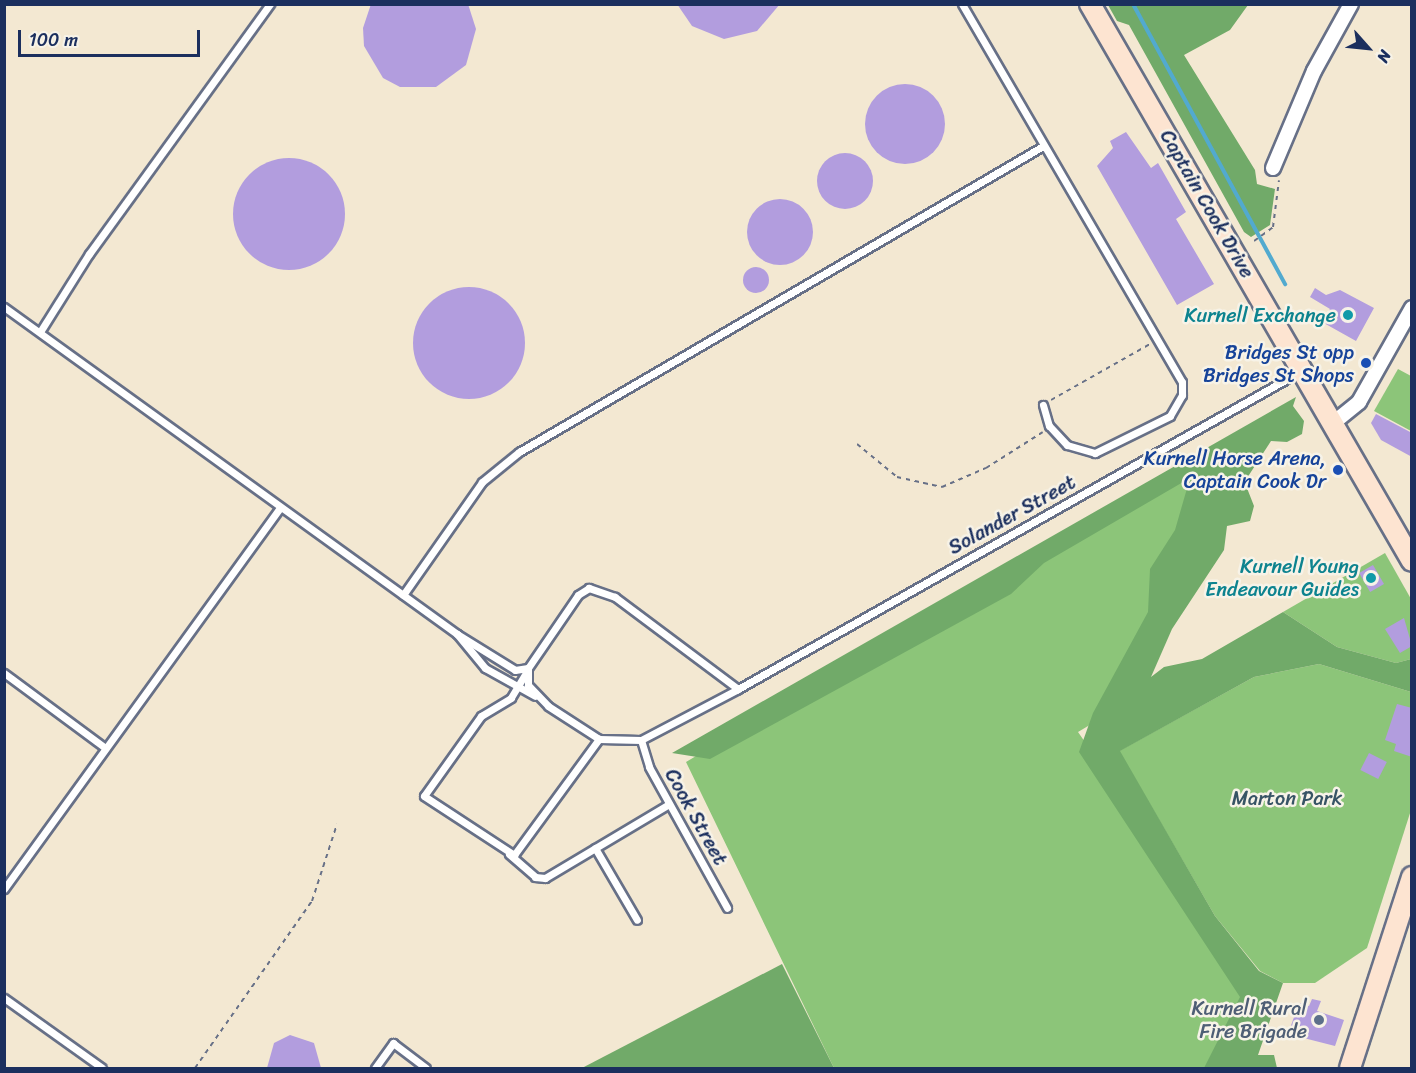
<!DOCTYPE html>
<html>
<head>
<meta charset="utf-8">
<style>
	body { margin:0 }
	#map { position:relative; width:1416px; height:1073px; overflow:hidden; background:#f3e8d2; font-family:Sriracha,sans-serif }
	div>[style] { position:absolute }
	[style*='--x'] { left:calc(var(--x)*1px); top:calc(var(--y)*1px); width:calc(var(--w)*1px); rotate:calc(var(--a)*1deg) }
	.green>* { inset:0; background:#8cc579 }
	.forest>* { inset:0; background:#71aa69 }
	.stream>* { height:4px; margin:-2px; padding:0 2px; transform-origin:2px; border-radius:2px; background:#52aacf }
	.building>* { inset:0; background:#b29dde; transform-origin:0 0 }
	.round { border-radius:50% }
	.path>* { height:2px; margin-top:-1px; transform-origin:0; background:repeating-linear-gradient(90deg,#677087 0 4.5px,transparent 0 9px) }
	.roads { filter:drop-shadow(2px 0 #677087) drop-shadow(-2px 0 #677087) drop-shadow(0 2px #677087) drop-shadow(0 -2px #677087) }
	.service>* { height:7px; margin:-3.5px; padding:0 3.5px; transform-origin:3.5px; border-radius:3.5px; background:#fff }
	.minor>* { height:14px; margin:-7px; padding:0 7px; transform-origin:7px; border-radius:7px; background:#fff }
	.secondary>* { height:20px; margin:-10px; padding:0 10px; transform-origin:10px; border-radius:10px; background:#fde4d1 }
	.dots>* { width:16px; height:16px; translate:-50% -50%; box-sizing:border-box; border:3px solid #f7f3e8; border-radius:50% }
	span { translate:-50% -50%; white-space:nowrap; text-align:center; line-height:1.15; -webkit-text-stroke:5px #f7f3e8; paint-order:stroke }
	.street-label { font-size:20px; color:#1b2f5e }
	.culture-label { font-size:20px; color:#0d838f }
	.right { translate:-100% -50%; text-align:right }
	.transit-label { font-size:20px; color:#164399 }
	.park-label { font-size:20px; color:#375465 }
	.service-label { font-size:20px; color:#4e5e75 }
	.frame { position:absolute; inset:0; border:6px solid #1b2f5e; pointer-events:none }
	.north { position:absolute; left:1338px; top:18px; width:60px; height:60px; -webkit-text-stroke:4px #f7f3e8; paint-order:stroke; rotate:117deg; font-size:16px; font-weight:700; line-height:24px; text-align:center; color:#1b2f5e }
	.north::after { content:''; display:block; margin:auto; width:21px; height:27px; background:#1b2f5e; clip-path:polygon(50% 0,100% 100%,50% 72%,0 100%) }
	.scale { position:absolute; left:18px; top:30px; width:182px; height:27px; box-sizing:border-box; border:3px solid #1b2f5e; border-top:0; padding-left:8px; font-size:18px; line-height:21px; white-space:nowrap; color:#1b2f5e; -webkit-text-stroke:4px #f7f3e8; paint-order:stroke }
</style>
</head>
<body>
<div id="map">
	<div class="green">
		<div style="clip-path:polygon(1398px 369px,1411px 376px,1411px 431px,1374px 411px)"></div>
		<div style="clip-path:polygon(1235px 434px,1135px 698px,1078px 732px,1259px 992px,1234px 1068px,834px 1068px,686px 762px)"></div>
		<div style="clip-path:polygon(1385px 553px,1411px 599px,1411px 659px,1396px 663px,1337px 647px,1283px 612px)"></div>
		<div style="clip-path:polygon(1319px 664px,1411px 692px,1411px 810px,1367px 948px,1315px 983px,1283px 983px,1260px 971px,1215px 916px,1119px 751px,1254px 677px)"></div>
	</div>
	<div class="forest">
		<div style="clip-path:polygon(1108px 5px,1248px 5px,1230px 30px,1184px 55px,1255px 170px,1257px 184px,1275px 189px,1270px 225px,1251px 237px,1244px 232px,1129px 25px,1117px 21px)"></div>
		<div style="clip-path:polygon(1296px 397px,1293px 406px,1304px 421px,1302px 434px,1287px 442px,1271px 441px,1249px 475px,1245px 483px,1254px 506px,1250px 521px,1227px 526px,1224px 550px,1172px 629px,1151px 677px,1164px 667px,1202px 659px,1283px 612px,1337px 647px,1396px 663px,1411px 659px,1411px 692px,1319px 664px,1254px 677px,1120px 751px,1215px 916px,1259px 971px,1283px 983px,1258px 1055px,1274px 1055px,1277px 1068px,1204px 1068px,1240px 997px,1079px 752px,1093px 713px,1148px 612px,1150px 569px,1175px 530px,1190px 478px,1044px 563px,1011px 594px,710px 759px,672px 753px)"></div>
		<div style="clip-path:polygon(782px 964px,834px 1068px,582px 1068px)"></div>
	</div>
	<div class="stream">
		<div style="--x:1133;--y:4;--w:319;--a:61.5"></div>
	</div>
	<div class="building">
		<div style="clip-path:polygon(371px 4px,468px 4px,476px 29px,466px 65px,436px 87px,400px 87px,383px 78px,364px 46px,363px 28px)"></div>
		<div style="clip-path:polygon(677px 4px,780px 4px,757px 31px,724px 39px,692px 26px)"></div>
		<div class="round" style="left:865px;top:84px;width:80px;height:80px"></div>
		<div style="clip-path:polygon(1126px 132px,1151px 168px,1158px 163px,1186px 212px,1176px 219px,1214px 284px,1177px 305px,1097px 166px,1113px 148px,1110px 141px)"></div>
		<div class="round" style="left:817px;top:153px;width:56px;height:56px"></div>
		<div class="round" style="left:233px;top:158px;width:112px;height:112px"></div>
		<div class="round" style="left:747px;top:199px;width:66px;height:66px"></div>
		<div class="round" style="left:743px;top:267px;width:26px;height:26px"></div>
		<div class="round" style="left:413px;top:287px;width:112px;height:112px"></div>
		<div style="clip-path:polygon(1315px 288px,1326px 295px,1340px 290px,1374px 308px,1356px 341px,1322px 322px,1330px 309px,1310px 297px)"></div>
		<div style="clip-path:polygon(1376px 414px,1412px 433px,1412px 457px,1381px 440px,1371px 423px)"></div>
		<div style="left:1373px;top:565px;width:22px;height:16px;rotate:60deg"></div>
		<div style="clip-path:polygon(1404px 618px,1412px 646px,1400px 653px,1385px 629px)"></div>
		<div style="clip-path:polygon(1397px 704px,1412px 708px,1412px 757px,1394px 751px,1396px 744px,1385px 740px)"></div>
		<div style="left:1369px;top:753px;width:20px;height:19px;rotate:27deg"></div>
		<div style="clip-path:polygon(1312px 999px,1321px 1001px,1317px 1011px,1344px 1020px,1335px 1046px,1288px 1034px,1299px 1003px,1309px 1006px)"></div>
		<div style="clip-path:polygon(290px 1035px,314px 1043px,321px 1068px,267px 1068px,274px 1043px)"></div>
	</div>
	<div class="path">
		<div style="--x:1254;--y:241;--w:24;--a:-36"></div>
		<div style="--x:1273;--y:227;--w:47;--a:-82.7"></div>
		<div style="--x:1051;--y:400;--w:114;--a:-29.5"></div>
		<div style="--x:857;--y:444;--w:52;--a:39.5"></div>
		<div style="--x:897;--y:477;--w:46;--a:12.5"></div>
		<div style="--x:942;--y:487;--w:48;--a:-23.4"></div>
		<div style="--x:986;--y:468;--w:67;--a:-32.3"></div>
		<div style="--x:195;--y:1068;--w:204;--a:-55"></div>
		<div style="--x:312;--y:901;--w:81;--a:-72"></div>
	</div>
	<div class="roads">
		<div class="service">
			<div style="--x:962;--y:4;--w:437;--a:59.8"></div>
			<div style="--x:1182;--y:382;--w:13;--a:90"></div>
			<div style="--x:1182;--y:395;--w:24;--a:120"></div>
			<div style="--x:1170;--y:416;--w:84;--a:153.7"></div>
			<div style="--x:1095;--y:453;--w:29;--a:-164"></div>
			<div style="--x:1067;--y:445;--w:26;--a:-133"></div>
			<div style="--x:1049;--y:426;--w:22;--a:-106"></div>
			<div style="--x:4;--y:307;--w:559;--a:35.82"></div>
			<div style="--x:457;--y:634;--w:68;--a:31.8"></div>
			<div style="--x:515;--y:670;--w:13;--a:-9"></div>
			<div style="--x:40;--y:332;--w:92;--a:-57.9"></div>
			<div style="--x:89;--y:254;--w:309;--a:-54.1"></div>
			<div style="--x:403;--y:595;--w:138;--a:-55"></div>
			<div style="--x:482;--y:482;--w:48;--a:-39"></div>
			<div style="--x:519;--y:452;--w:607;--a:-30.28"></div>
			<div style="--x:457;--y:634;--w:44;--a:50.5"></div>
			<div style="--x:485;--y:668;--w:57;--a:29.2"></div>
			<div style="--x:527;--y:671;--w:31;--a:121"></div>
			<div style="--x:511;--y:698;--w:35;--a:149"></div>
			<div style="--x:481;--y:716;--w:98;--a:125.5"></div>
			<div style="--x:424;--y:796;--w:108;--a:33.2"></div>
			<div style="--x:514;--y:855;--w:144;--a:-53.8"></div>
			<div style="--x:4;--y:673;--w:124;--a:36.5"></div>
			<div style="--x:738;--y:689;--w:154;--a:-143.2"></div>
			<div style="--x:615;--y:597;--w:28;--a:-161"></div>
			<div style="--x:589;--y:588;--w:13;--a:148"></div>
			<div style="--x:578;--y:595;--w:88;--a:124.4"></div>
			<div style="--x:528;--y:668;--w:17;--a:90"></div>
			<div style="--x:528;--y:685;--w:29;--a:46"></div>
			<div style="--x:548;--y:706;--w:61;--a:32.9"></div>
			<div style="--x:599;--y:739;--w:42;--a:1.4"></div>
			<div style="--x:641;--y:740;--w:110;--a:-27.7"></div>
			<div style="--x:738;--y:689;--w:647;--a:-29.46"></div>
			<div style="--x:641;--y:740;--w:28;--a:73"></div>
			<div style="--x:649;--y:767;--w:161;--a:61"></div>
			<div style="--x:595;--y:848;--w:83;--a:59.7"></div>
			<div style="--x:509;--y:854;--w:35;--a:41"></div>
			<div style="--x:535;--y:877;--w:10;--a:6"></div>
			<div style="--x:545;--y:878;--w:144;--a:-30.8"></div>
			<div style="--x:4;--y:889;--w:469;--a:-54.1"></div>
			<div style="--x:4;--y:998;--w:120;--a:35.5"></div>
			<div style="--x:375;--y:1068;--w:31;--a:-54"></div>
			<div style="--x:393;--y:1043;--w:41;--a:37.1"></div>
		</div>
		<div class="minor">
			<div style="--x:1273;--y:168;--w:105;--a:-67.1"></div>
			<div style="--x:1314;--y:71;--w:77;--a:-61.1"></div>
			<div style="--x:1332;--y:424;--w:35;--a:-39"></div>
			<div style="--x:1359;--y:402;--w:108;--a:-60.6"></div>
		</div>
		<div class="secondary">
			<div style="--x:1090;--y:4;--w:643;--a:59.97"></div>
			<div style="--x:1350;--y:1068;--w:201;--a:-72"></div>
		</div>
	</div>
	<div class="dots">
		<div style="left:1348px;top:315px;background:#0f9aa8"></div>
		<div style="left:1366px;top:363px;background:#1a4fb4"></div>
		<div style="left:1338px;top:470px;background:#1a4fb4"></div>
		<div style="left:1371px;top:578px;background:#0f9aa8"></div>
		<div style="left:1319px;top:1020px;background:#5c6f8a"></div>
	</div>
	<div class="street-label">
		<span style="left:1207px;top:204px;rotate:60deg">Captain Cook Drive</span>
		<span style="left:1012px;top:515px;rotate:-29deg">Solander Street</span>
		<span style="left:696px;top:817px;rotate:61deg">Cook Street</span>
	</div>
	<div class="culture-label">
		<span class="right" style="left:1336px;top:315px">Kurnell Exchange</span>
		<span class="right" style="left:1359px;top:578px">Kurnell Young<br>Endeavour Guides</span>
	</div>
	<div class="transit-label">
		<span class="right" style="left:1354px;top:364px">Bridges St opp<br>Bridges St Shops</span>
		<span class="right" style="left:1326px;top:470px">Kurnell Horse Arena,<br>Captain Cook Dr</span>
	</div>
	<div class="park-label">
		<span style="left:1287px;top:798px">Marton Park</span>
	</div>
	<div class="service-label">
		<span class="right" style="left:1307px;top:1020px">Kurnell Rural<br>Fire Brigade</span>
	</div>
	<div class="frame"></div>
	<div class="north">N</div>
	<div class="scale">100 m</div>
</div>
</body>
</html>
